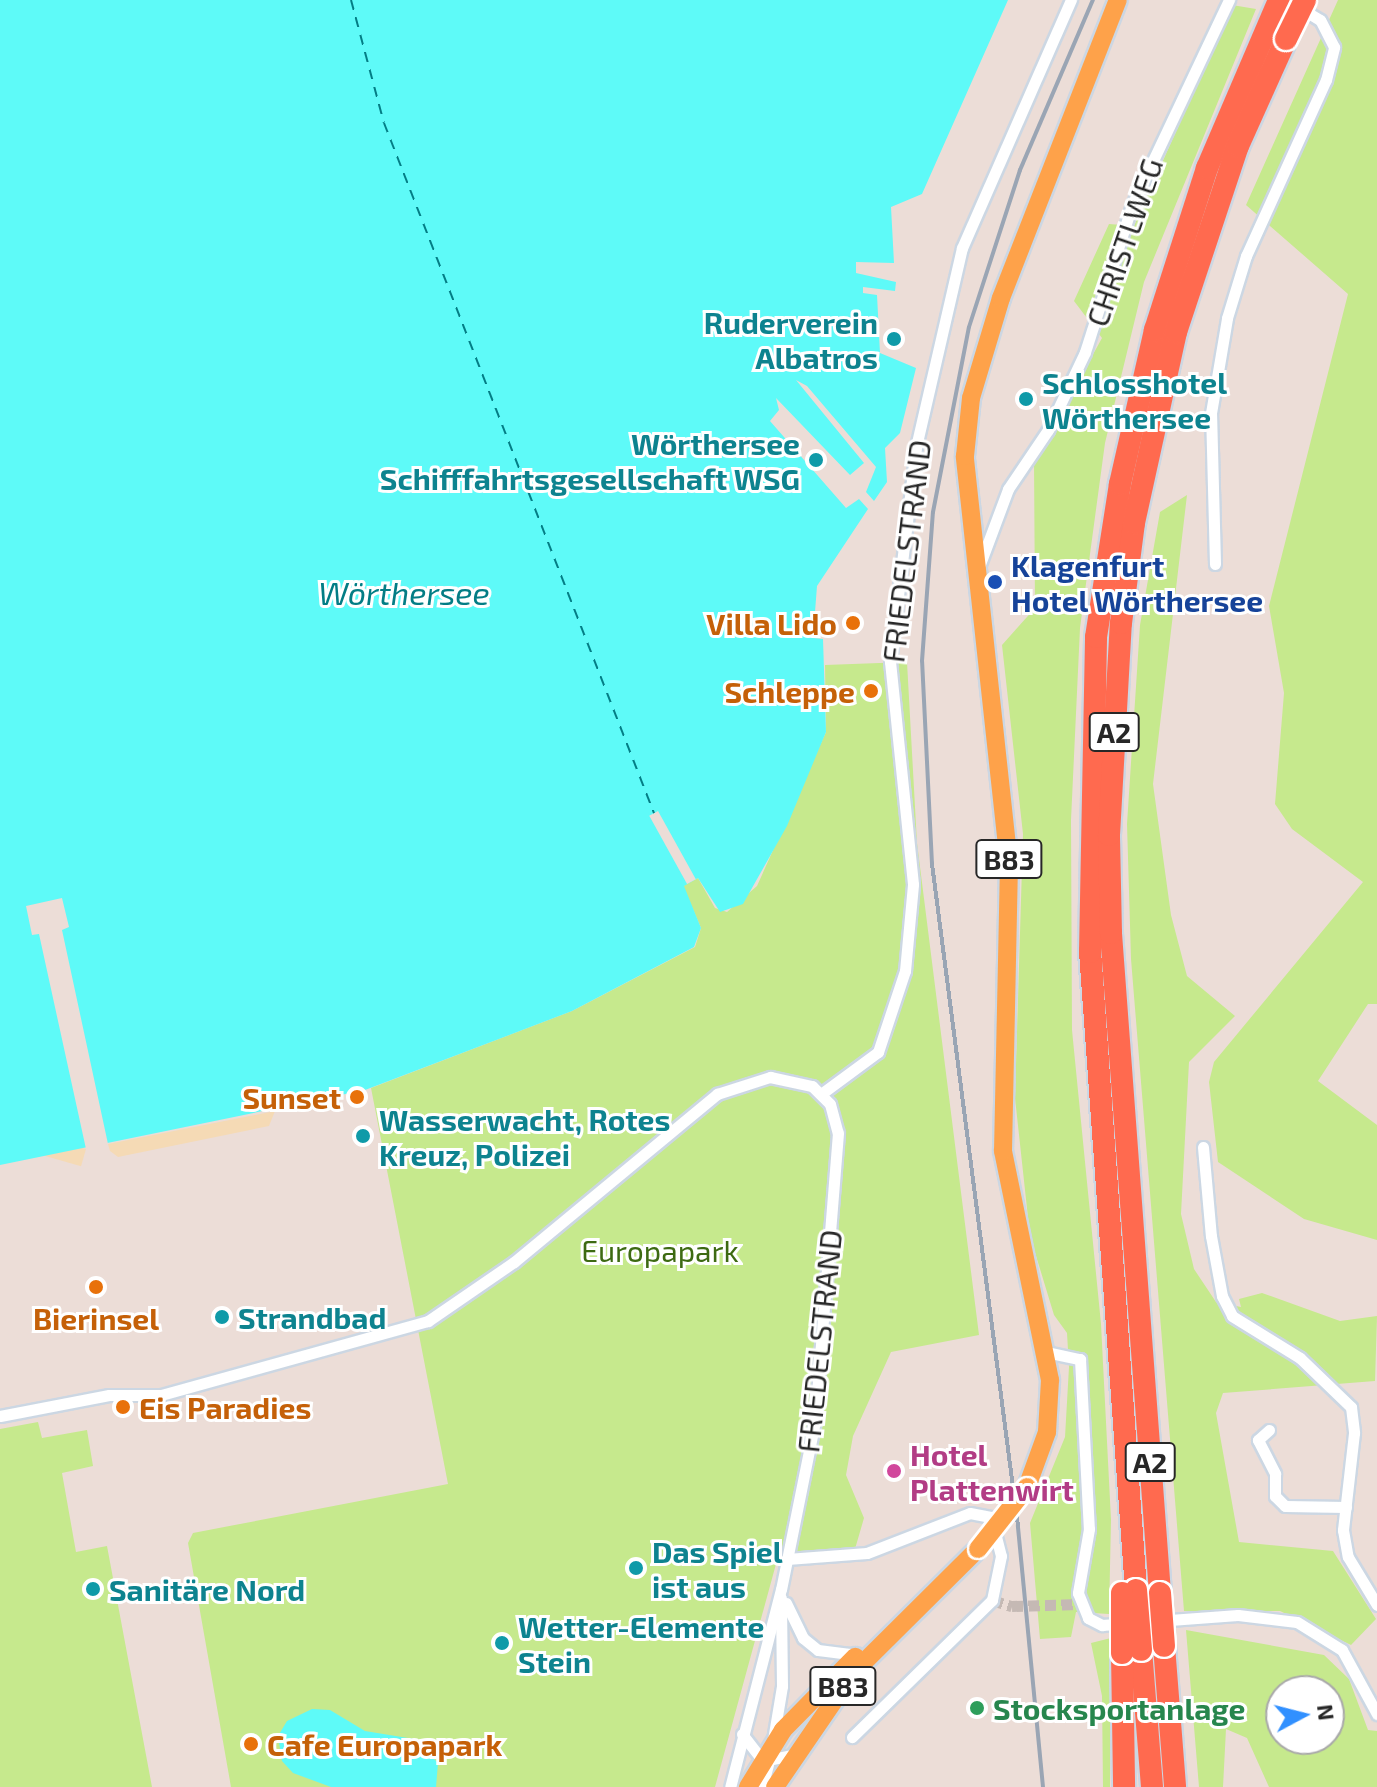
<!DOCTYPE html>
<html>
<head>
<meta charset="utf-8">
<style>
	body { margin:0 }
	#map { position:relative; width:1377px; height:1787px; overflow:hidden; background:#ecddd7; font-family:"Exo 2",sans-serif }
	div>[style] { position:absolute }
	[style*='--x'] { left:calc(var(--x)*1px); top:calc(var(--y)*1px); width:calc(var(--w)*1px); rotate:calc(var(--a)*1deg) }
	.green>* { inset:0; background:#c6e98d }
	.sand>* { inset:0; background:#f5dab5; transform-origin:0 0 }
	.water>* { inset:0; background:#5efaf8 }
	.pier>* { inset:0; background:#ecddd7; transform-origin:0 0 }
	.ferry>* { height:2px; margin-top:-1px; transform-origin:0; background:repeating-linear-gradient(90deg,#037d85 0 10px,transparent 0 18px) }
	.minor-tunnel>* { height:11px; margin-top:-5.5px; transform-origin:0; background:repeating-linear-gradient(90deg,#c5b9b4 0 11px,transparent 0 16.5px) }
	.roads { filter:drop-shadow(2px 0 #ccd7e3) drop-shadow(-2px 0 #ccd7e3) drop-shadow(0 2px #ccd7e3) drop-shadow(0 -2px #ccd7e3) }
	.minor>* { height:11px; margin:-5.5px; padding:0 5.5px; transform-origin:5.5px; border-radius:5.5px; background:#fff }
	.primary>* { height:18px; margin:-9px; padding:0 9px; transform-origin:9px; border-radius:9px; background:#fea24a }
	.motorway>* { height:22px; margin:-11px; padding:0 11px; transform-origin:11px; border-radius:11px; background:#ff6a4f }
	.rail>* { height:4px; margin:-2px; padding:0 2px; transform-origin:2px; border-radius:2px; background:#9aa5b4 }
	.bridges { filter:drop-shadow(2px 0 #fff) drop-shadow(-2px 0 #fff) drop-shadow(0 2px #fff) drop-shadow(0 -2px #fff) }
	.primary-bridge>* { height:18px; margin:-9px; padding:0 9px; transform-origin:9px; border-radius:9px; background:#fea24a }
	.motorway-bridge>* { height:22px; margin:-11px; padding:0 11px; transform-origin:11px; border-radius:11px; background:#ff6a4f }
	.dots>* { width:22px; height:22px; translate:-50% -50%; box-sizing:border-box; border:4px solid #fff; border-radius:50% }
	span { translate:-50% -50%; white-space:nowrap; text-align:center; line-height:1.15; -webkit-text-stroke:6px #fff; paint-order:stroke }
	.shield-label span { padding:2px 6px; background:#fff; border:2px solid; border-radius:6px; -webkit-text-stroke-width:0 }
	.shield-label { font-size:28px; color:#272727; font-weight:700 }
	.street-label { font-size:30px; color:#272727 }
	.culture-label { font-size:30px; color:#0d838f; font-weight:700 }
	.right { translate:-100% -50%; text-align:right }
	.left { translate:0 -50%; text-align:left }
	.transit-label { font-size:30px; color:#164399; font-weight:700 }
	.food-label { font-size:30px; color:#c56008; font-weight:700 }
	.park-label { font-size:30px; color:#3d6a12 }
	.hotel-label { font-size:30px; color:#b23c85; font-weight:700 }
	.leisure-label { font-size:30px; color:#27864d; font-weight:700 }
	.water-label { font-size:32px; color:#037d85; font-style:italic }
	.north { position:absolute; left:1265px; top:1675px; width:80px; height:80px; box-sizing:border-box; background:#fff; border:2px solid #a9a9a9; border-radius:50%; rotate:83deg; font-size:22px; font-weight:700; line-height:32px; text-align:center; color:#272727 }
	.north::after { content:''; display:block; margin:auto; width:28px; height:36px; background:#3190ff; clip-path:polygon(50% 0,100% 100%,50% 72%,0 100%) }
</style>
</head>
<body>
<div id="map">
	<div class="green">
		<div style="clip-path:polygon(1338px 0,1377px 0,1377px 1004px,1368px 1004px,1318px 1081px,1377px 1125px,1377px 1240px,1304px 1219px,1218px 1162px,1209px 1082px,1214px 1062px,1363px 882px,1292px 829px,1275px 804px,1284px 693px,1269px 606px,1348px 294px,1246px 205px)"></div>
		<div style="clip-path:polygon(1232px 5px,1256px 9px,1144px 282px,1105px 443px,1080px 628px,1071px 820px,1072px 1030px,1101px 1324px,1111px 1520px,1109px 1614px,1076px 1612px,1071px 1637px,1040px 1639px,1030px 1523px,1065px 1437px,1069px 1367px,1067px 1333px,1054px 1315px,1030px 1236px,1015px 1098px,1023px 834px,1002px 645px,1035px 608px,1034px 462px,1102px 338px,1074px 301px,1109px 224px,1134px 226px)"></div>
		<div style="clip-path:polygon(1187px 495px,1153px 784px,1171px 915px,1187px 976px,1235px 1016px,1189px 1062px,1181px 1214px,1194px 1269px,1216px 1302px,1241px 1307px,1239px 1299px,1262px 1293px,1340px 1321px,1377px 1316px,1375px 1381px,1223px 1393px,1216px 1413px,1239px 1542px,1333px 1551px,1376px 1619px,1351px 1645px,1280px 1611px,1184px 1611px,1131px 959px,1127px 824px,1140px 625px,1160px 512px)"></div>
		<div style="clip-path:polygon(907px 662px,917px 843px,979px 1335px,891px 1352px,853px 1436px,846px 1475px,864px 1518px,855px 1549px,779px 1553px,715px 1787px,231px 1787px,188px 1543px,193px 1533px,448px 1484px,371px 1088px,572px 1011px,695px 947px,701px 928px,683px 886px,698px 878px,715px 908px,727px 912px,757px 886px,826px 732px,825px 665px)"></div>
		<div style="clip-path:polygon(38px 1422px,42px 1438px,87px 1430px,93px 1466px,62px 1473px,76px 1552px,107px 1546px,152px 1787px,0 1787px,0 1429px)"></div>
		<div style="clip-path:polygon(evenodd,1186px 1630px,1324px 1655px,1349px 1679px,1368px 1730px,1377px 1731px,1377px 1787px,1269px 1787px,1247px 1738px,1226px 1729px,1223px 1787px,1199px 1787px,1186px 1630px,1329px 1691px,1329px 1739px,1281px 1739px,1281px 1691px,1329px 1691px)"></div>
		<div style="clip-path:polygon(1111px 1638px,1110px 1787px,1103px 1787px,1102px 1696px,1091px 1643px)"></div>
	</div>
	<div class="sand">
		<div style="clip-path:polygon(275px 1111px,269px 1126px,118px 1157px,110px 1151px,108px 1144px)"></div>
		<div style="left:86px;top:1149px;width:18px;height:87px;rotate:106deg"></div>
	</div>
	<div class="water">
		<div style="clip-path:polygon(0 0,1008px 0,922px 194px,891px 207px,894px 263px,856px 262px,856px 273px,896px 282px,895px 291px,863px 287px,863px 293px,877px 295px,880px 353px,916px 368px,900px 433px,885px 448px,887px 482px,874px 501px,866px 492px,876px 467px,807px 386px,796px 380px,864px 463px,850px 475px,776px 398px,779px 410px,770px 421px,846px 508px,859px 499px,868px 509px,817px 586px,813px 638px,823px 639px,826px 732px,787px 826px,743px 904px,720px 912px,698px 878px,684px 886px,701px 928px,694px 947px,572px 1011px,365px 1090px,0 1165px)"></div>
		<div style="clip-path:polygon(312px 1709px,330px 1710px,365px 1731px,414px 1739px,438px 1763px,436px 1787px,331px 1787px,293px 1773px,282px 1761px,278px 1736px,287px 1721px)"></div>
	</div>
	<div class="pier">
		<div style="left:658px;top:811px;width:78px;height:10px;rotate:61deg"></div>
		<div style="clip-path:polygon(62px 898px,69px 927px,62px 930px,108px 1144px,86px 1149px,39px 934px,32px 935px,26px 906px)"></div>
	</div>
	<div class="ferry">
		<div style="--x:351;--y:0;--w:127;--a:75"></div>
		<div style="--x:384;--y:123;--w:741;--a:68.63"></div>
	</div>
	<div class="minor-tunnel">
		<div style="--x:992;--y:1600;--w:21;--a:17"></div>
		<div style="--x:1012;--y:1606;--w:67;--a:-1.7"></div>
	</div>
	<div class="roads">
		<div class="minor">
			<div style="--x:980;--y:564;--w:80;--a:-69.5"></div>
			<div style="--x:1008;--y:489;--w:71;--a:-55.9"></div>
			<div style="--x:1048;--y:430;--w:86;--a:-64.6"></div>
			<div style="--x:1085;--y:352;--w:154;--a:-72.3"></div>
			<div style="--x:1132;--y:205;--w:227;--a:-64.7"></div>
			<div style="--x:1215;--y:564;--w:151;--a:-91.5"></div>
			<div style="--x:1211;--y:413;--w:96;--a:-80.4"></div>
			<div style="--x:1227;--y:318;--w:65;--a:-73"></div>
			<div style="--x:1246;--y:256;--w:193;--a:-65.6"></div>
			<div style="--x:1326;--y:80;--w:34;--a:-76"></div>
			<div style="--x:1334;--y:47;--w:30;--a:-117"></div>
			<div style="--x:1320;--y:20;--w:23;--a:-149"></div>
			<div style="--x:821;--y:1094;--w:71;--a:-36.4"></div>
			<div style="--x:878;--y:1052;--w:85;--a:-71.6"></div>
			<div style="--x:905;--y:971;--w:87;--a:-84.7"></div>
			<div style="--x:913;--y:884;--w:223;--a:-95.9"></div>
			<div style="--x:890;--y:662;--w:217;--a:-83.1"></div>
			<div style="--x:916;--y:447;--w:204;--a:-77"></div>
			<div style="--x:962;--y:248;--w:271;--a:-66.3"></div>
			<div style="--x:1203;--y:1147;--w:89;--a:84.9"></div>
			<div style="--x:1211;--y:1236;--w:61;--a:79.6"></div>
			<div style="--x:1222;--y:1296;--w:22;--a:63"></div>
			<div style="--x:1232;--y:1316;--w:80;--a:31.7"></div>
			<div style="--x:1300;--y:1358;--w:71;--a:43.9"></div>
			<div style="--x:1351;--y:1407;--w:26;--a:83"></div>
			<div style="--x:1354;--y:1433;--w:98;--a:96.5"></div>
			<div style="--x:1343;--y:1530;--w:27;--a:80"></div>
			<div style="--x:1348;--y:1557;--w:56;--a:58.9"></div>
			<div style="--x:1046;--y:1352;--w:35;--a:12"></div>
			<div style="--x:1080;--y:1359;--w:170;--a:87"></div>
			<div style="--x:1089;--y:1529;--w:65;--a:99.8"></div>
			<div style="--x:1078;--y:1593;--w:27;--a:68"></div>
			<div style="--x:1088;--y:1618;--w:16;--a:27"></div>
			<div style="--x:1102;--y:1625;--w:136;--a:-4.2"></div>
			<div style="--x:1238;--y:1615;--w:59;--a:6.8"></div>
			<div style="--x:1297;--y:1622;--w:53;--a:31.9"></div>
			<div style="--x:1342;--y:1650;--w:73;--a:61.3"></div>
			<div style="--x:0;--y:1416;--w:111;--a:-10.9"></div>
			<div style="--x:109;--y:1395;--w:52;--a:0"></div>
			<div style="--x:161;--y:1395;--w:277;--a:-15.5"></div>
			<div style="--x:428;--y:1321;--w:104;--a:-34.5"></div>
			<div style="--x:514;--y:1262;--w:264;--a:-39.6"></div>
			<div style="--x:717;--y:1094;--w:56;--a:-17.8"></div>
			<div style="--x:770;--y:1077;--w:43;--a:12.1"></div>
			<div style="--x:812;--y:1086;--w:25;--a:45"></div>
			<div style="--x:830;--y:1104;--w:30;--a:75"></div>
			<div style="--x:838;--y:1133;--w:289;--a:94.6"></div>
			<div style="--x:815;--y:1421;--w:171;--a:101.4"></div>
			<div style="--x:781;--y:1589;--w:204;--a:104.4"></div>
			<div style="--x:1269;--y:1430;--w:15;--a:138"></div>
			<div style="--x:1258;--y:1440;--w:38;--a:63"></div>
			<div style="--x:1275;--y:1474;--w:22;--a:90"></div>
			<div style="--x:1275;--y:1496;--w:14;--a:45"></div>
			<div style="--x:1285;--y:1506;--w:61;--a:0.9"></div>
			<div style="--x:787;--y:1559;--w:80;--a:-4.3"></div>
			<div style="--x:867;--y:1553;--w:110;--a:-21.2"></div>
			<div style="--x:970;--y:1513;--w:21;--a:11"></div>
			<div style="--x:991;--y:1517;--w:40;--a:75.6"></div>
			<div style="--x:1001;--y:1556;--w:45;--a:101.6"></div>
			<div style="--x:992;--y:1600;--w:196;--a:135.6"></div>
			<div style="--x:786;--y:1603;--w:39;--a:64"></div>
			<div style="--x:803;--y:1638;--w:19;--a:39"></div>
			<div style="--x:818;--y:1650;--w:40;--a:7.1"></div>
			<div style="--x:742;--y:1734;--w:34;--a:52"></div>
			<div style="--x:763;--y:1761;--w:30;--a:-12"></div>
			<div style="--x:773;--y:1740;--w:55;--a:-80.5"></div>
			<div style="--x:782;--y:1686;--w:88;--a:-90.7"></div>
			<div style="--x:762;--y:1787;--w:23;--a:-75"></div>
		</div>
		<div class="primary">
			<div style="--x:1027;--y:1487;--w:59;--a:-70"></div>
			<div style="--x:1047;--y:1432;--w:52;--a:-86.7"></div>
			<div style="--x:1050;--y:1380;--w:234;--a:-101.6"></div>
			<div style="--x:1003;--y:1151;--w:287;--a:-88.8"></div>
			<div style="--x:1009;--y:864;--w:410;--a:-96.2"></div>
			<div style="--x:965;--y:456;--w:58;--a:-84.1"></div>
			<div style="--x:971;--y:398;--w:104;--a:-73.3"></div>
			<div style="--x:1001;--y:298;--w:320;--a:-68.6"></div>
			<div style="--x:748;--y:1787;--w:67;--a:-58.4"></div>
			<div style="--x:783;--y:1730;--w:103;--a:-45.4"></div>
			<div style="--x:775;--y:1787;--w:138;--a:-55.6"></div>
			<div style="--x:853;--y:1673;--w:176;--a:-44.8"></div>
		</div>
		<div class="motorway">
			<div style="--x:1136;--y:1590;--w:640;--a:-94.12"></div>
			<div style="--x:1090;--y:952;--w:315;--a:-88.9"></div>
			<div style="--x:1096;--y:637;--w:155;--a:-81.1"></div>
			<div style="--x:1120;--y:484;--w:158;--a:-77.2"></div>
			<div style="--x:1155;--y:330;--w:170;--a:-72.2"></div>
			<div style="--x:1207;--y:168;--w:183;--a:-66.8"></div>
			<div style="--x:1160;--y:1593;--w:662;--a:-94.25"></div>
			<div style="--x:1111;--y:933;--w:98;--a:-91.2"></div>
			<div style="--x:1109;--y:835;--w:212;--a:-86.8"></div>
			<div style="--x:1121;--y:623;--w:101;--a:-82.6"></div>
			<div style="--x:1134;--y:523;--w:196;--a:-77.6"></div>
			<div style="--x:1176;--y:332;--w:196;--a:-71.6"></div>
			<div style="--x:1238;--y:146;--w:117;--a:-65.8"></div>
			<div style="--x:1164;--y:1646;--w:141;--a:85.5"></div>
			<div style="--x:1141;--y:1650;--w:137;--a:85.4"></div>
			<div style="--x:1122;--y:1653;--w:134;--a:89.1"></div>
		</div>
	</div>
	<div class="rail">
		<div style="--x:1043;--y:1787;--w:262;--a:-95.5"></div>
		<div style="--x:1018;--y:1526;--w:668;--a:-97.4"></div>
		<div style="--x:932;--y:864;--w:203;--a:-92.8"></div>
		<div style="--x:922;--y:661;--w:149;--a:-85.8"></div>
		<div style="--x:933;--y:512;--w:188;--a:-79"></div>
		<div style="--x:969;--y:327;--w:165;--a:-72"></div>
		<div style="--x:1020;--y:170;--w:185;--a:-66.8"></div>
	</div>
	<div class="bridges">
		<div class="primary-bridge">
			<div style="--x:978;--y:1549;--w:79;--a:-51.7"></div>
		</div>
		<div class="motorway-bridge">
			<div style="--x:1286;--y:39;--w:43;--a:-64"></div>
			<div style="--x:1136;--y:1590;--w:60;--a:85.2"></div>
			<div style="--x:1160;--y:1593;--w:53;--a:85.7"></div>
			<div style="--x:1122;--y:1653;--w:60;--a:-90"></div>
		</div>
	</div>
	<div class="dots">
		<div style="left:894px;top:339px;background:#0f9aa8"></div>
		<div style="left:1026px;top:399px;background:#0f9aa8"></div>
		<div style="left:816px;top:460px;background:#0f9aa8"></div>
		<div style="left:995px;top:582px;background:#1a4fb4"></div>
		<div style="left:853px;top:623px;background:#e8710a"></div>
		<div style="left:871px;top:691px;background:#e8710a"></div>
		<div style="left:357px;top:1097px;background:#e8710a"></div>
		<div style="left:363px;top:1136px;background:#0f9aa8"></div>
		<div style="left:96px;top:1287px;background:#e8710a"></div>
		<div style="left:222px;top:1317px;background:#0f9aa8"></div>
		<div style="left:123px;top:1407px;background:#e8710a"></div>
		<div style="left:894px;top:1471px;background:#d1479c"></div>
		<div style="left:636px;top:1568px;background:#0f9aa8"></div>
		<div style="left:93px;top:1589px;background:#0f9aa8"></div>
		<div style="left:502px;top:1643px;background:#0f9aa8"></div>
		<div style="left:977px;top:1708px;background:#2e9e5b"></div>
		<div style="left:251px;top:1744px;background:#e8710a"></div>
	</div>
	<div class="shield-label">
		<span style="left:1114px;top:732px">A2</span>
		<span style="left:1009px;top:859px">B83</span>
		<span style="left:1150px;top:1462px">A2</span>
		<span style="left:843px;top:1686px">B83</span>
	</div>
	<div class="street-label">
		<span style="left:1124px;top:242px;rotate:-71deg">CHRISTLWEG</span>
		<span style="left:906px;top:551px;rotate:-83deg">FRIEDELSTRAND</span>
		<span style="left:819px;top:1341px;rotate:-84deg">FRIEDELSTRAND</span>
	</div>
	<div class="culture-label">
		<span class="right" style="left:878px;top:339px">Ruderverein<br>Albatros</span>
		<span class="left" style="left:1042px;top:399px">Schlosshotel<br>Wörthersee</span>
		<span class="right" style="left:800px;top:460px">Wörthersee<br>Schifffahrtsgesellschaft WSG</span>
		<span class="left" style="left:379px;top:1136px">Wasserwacht, Rotes<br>Kreuz, Polizei</span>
		<span class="left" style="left:238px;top:1317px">Strandbad</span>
		<span class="left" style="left:652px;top:1568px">Das Spiel<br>ist aus</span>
		<span class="left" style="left:109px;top:1589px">Sanitäre Nord</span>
		<span class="left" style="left:518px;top:1643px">Wetter-Elemente<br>Stein</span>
	</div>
	<div class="transit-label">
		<span class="left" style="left:1011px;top:582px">Klagenfurt<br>Hotel Wörthersee</span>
	</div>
	<div class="food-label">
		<span class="right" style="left:837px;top:623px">Villa Lido</span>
		<span class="right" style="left:855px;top:691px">Schleppe</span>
		<span class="right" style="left:341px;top:1097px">Sunset</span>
		<span style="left:96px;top:1318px">Bierinsel</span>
		<span class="left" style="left:139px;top:1407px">Eis Paradies</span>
		<span class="left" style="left:267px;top:1744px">Cafe Europapark</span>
	</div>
	<div class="park-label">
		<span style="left:660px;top:1250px">Europapark</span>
	</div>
	<div class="hotel-label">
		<span class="left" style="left:910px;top:1471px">Hotel<br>Plattenwirt</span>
	</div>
	<div class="leisure-label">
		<span class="left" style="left:993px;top:1708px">Stocksportanlage</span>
	</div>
	<div class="water-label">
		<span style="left:404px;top:592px">Wörthersee</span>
	</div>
	<div class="north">N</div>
</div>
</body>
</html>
